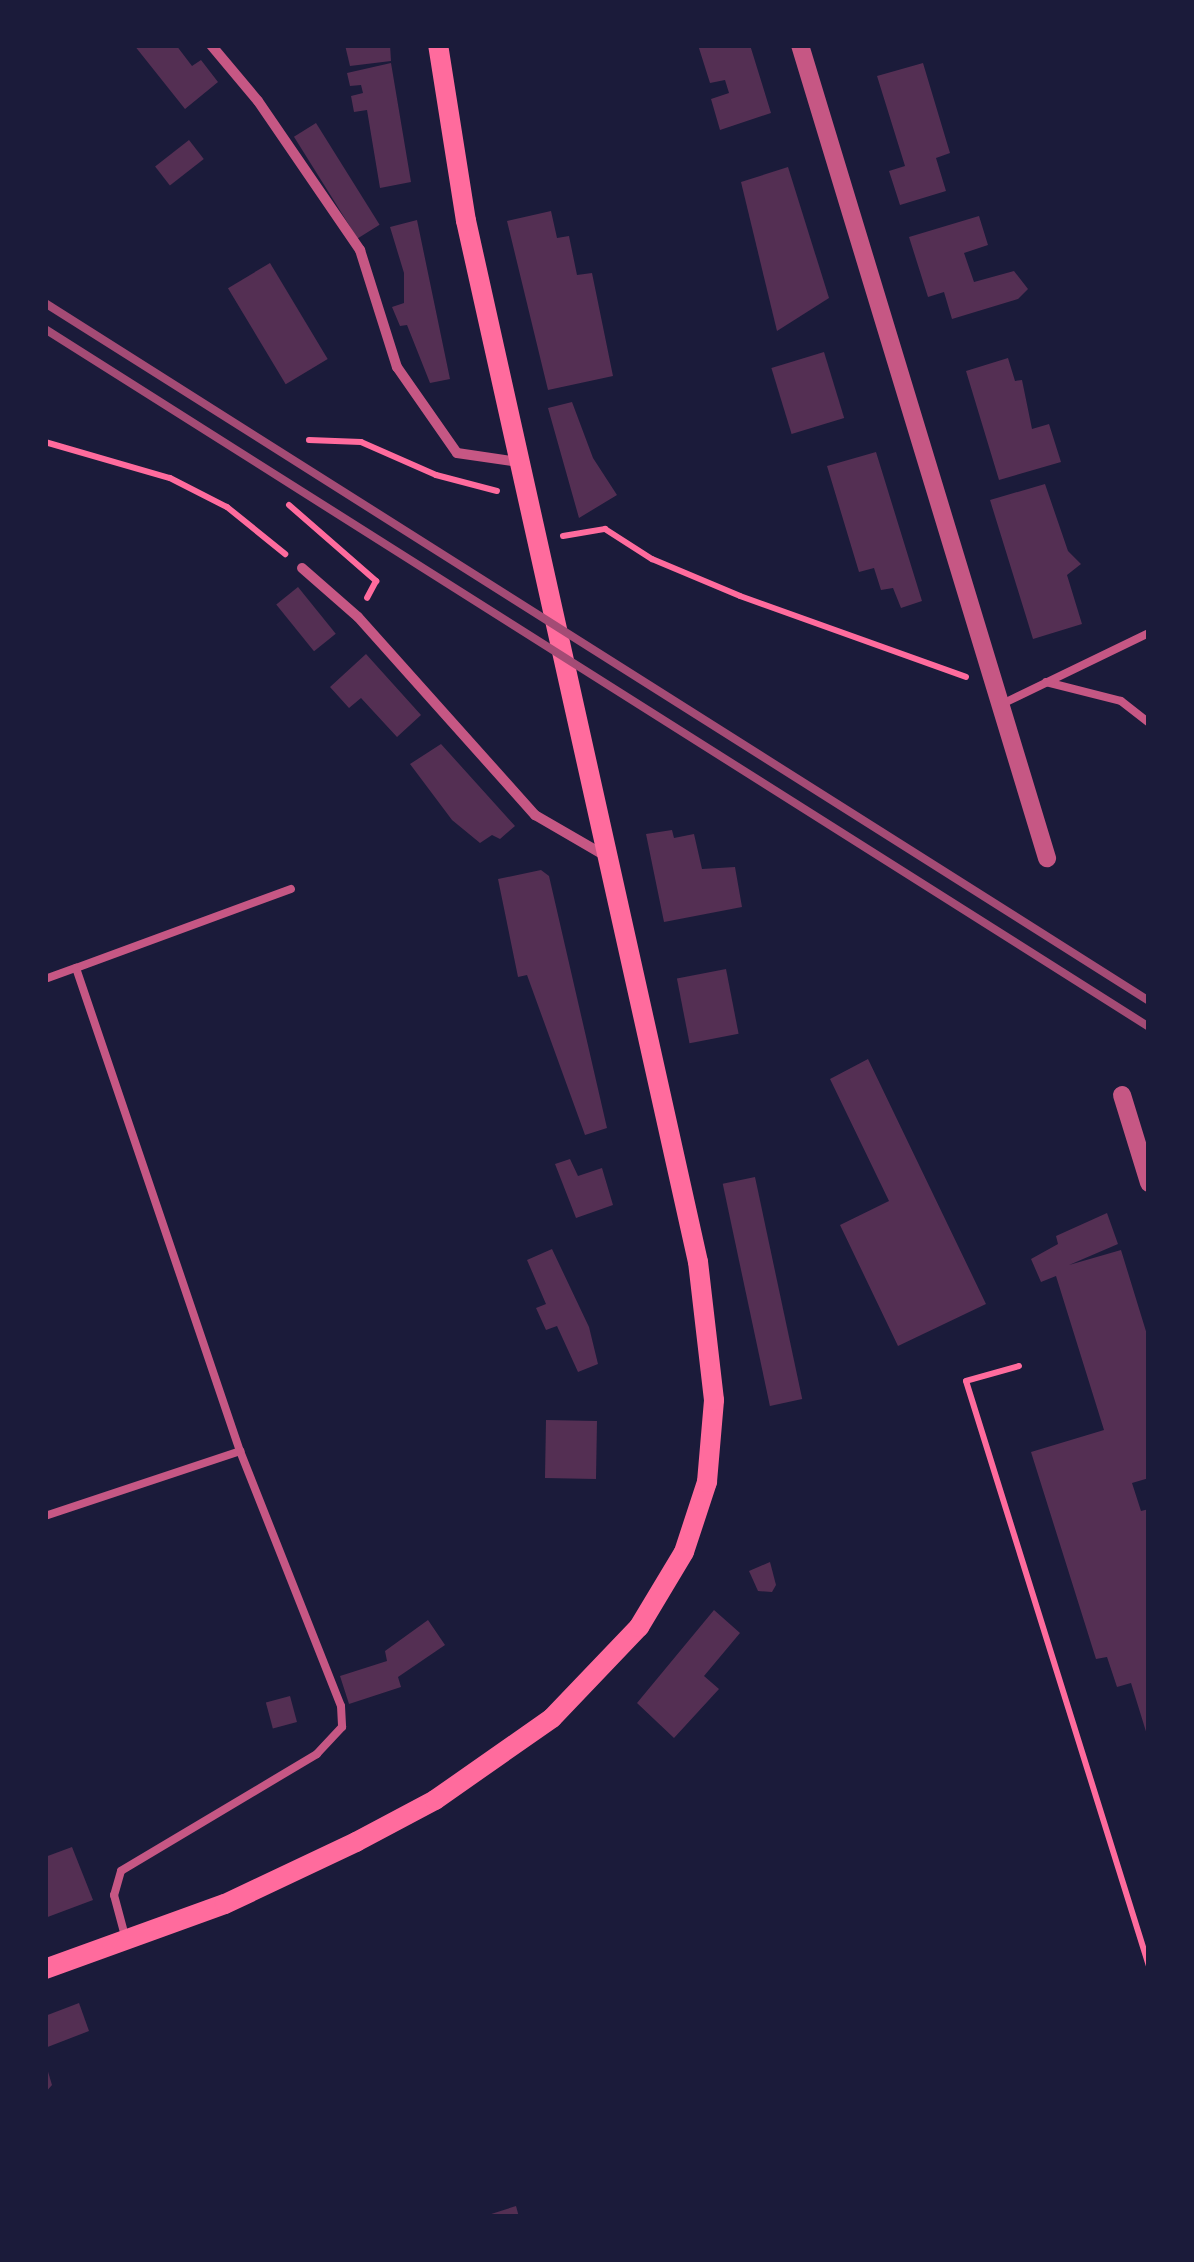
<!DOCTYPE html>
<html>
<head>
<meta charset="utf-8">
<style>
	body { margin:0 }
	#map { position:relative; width:1194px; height:2262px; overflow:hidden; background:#1b1b3a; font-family:"Crimson Pro",serif }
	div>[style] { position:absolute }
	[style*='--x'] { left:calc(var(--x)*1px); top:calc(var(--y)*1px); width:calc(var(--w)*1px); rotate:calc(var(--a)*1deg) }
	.building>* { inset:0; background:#542f53; transform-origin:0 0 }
	.path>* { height:6px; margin:-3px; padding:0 3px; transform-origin:3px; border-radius:3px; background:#ff6b9d }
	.service>* { height:8px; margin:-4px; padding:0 4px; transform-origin:4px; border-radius:4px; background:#c65784 }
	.minor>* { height:10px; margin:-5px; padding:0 5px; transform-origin:5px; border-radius:5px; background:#c65784 }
	.tertiary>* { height:18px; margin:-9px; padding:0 9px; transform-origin:9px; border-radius:9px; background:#c65784 }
	.secondary>* { height:20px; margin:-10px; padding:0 10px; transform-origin:10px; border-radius:10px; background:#ff6b9d }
	.rail>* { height:8px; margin:-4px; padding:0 4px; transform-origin:4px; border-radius:4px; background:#a44b75 }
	span { translate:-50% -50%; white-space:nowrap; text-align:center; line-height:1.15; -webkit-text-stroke:10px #1b1b3a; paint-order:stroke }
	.frame { position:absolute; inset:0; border:48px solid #1b1b3a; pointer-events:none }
</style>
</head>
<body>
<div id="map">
	<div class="building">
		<div style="clip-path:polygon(134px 45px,176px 45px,192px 66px,201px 60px,218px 82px,185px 109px)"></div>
		<div style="clip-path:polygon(345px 45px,390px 45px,391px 61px,350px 66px)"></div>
		<div style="clip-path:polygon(698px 45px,750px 45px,771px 113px,720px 130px,711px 99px,729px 93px,725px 80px,710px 83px)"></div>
		<div style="clip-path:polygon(391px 63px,411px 182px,380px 188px,367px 110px,354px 112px,351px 96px,363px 93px,361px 85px,350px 86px,347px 73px)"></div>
		<div style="clip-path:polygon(923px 63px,950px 153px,936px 158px,946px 191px,900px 205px,889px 171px,905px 166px,877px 76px)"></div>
		<div style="left:316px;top:123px;width:120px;height:26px;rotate:58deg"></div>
		<div style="left:189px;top:140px;width:24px;height:43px;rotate:52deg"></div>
		<div style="clip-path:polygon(788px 167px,829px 298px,777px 331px,741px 182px)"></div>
		<div style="clip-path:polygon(551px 211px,557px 238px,569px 236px,577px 275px,592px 273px,613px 376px,548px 390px,507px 221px)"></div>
		<div style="clip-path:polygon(979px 216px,988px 245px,964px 253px,974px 282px,1014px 271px,1028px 289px,1018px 299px,952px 319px,944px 292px,928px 297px,909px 237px)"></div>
		<div style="clip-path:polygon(417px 220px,450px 379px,430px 383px,407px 325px,400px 326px,392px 307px,404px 303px,404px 273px,390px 227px)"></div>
		<div style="left:270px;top:263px;width:112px;height:49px;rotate:59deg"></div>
		<div style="left:824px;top:352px;width:69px;height:55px;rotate:73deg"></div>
		<div style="clip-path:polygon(1008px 358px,1015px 381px,1022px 380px,1032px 429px,1049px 424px,1061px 462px,999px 480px,966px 371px)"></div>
		<div style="clip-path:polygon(572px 402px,593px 458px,617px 495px,579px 518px,548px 408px)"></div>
		<div style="clip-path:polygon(876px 452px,922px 601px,901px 608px,893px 588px,881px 590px,874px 568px,859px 572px,827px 466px)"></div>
		<div style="clip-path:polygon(1045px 484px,1068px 551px,1081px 564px,1067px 575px,1082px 624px,1033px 639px,990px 500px)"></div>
		<div style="left:298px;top:587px;width:60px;height:28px;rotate:51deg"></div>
		<div style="clip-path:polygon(366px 654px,421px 715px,397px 737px,361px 698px,349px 708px,330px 687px)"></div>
		<div style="clip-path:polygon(441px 744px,515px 826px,500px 839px,492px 835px,480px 843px,452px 820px,410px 764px)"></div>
		<div style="clip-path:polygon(672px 830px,674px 838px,694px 834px,702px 869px,735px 867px,742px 907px,664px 922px,646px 834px)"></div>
		<div style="clip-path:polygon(541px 870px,549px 876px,607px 1128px,585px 1135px,527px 975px,518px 977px,498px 879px)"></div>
		<div style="left:726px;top:969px;width:66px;height:50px;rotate:79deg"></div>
		<div style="clip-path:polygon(868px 1059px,986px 1304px,898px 1346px,840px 1225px,889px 1201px,830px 1079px)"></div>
		<div style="clip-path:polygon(570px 1159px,578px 1176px,602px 1168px,613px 1205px,576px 1218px,555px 1164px)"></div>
		<div style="left:755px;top:1177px;width:227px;height:33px;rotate:78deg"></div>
		<div style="clip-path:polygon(1107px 1213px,1118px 1244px,1069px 1265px,1121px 1250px,1149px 1341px,1149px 1478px,1132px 1483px,1141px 1511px,1149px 1509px,1148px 1738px,1131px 1683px,1117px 1687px,1107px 1657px,1096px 1659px,1031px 1452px,1104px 1430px,1056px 1276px,1041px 1282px,1031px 1259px,1058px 1244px,1056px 1236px)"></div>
		<div style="clip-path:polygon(552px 1249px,589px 1327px,598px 1364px,578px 1372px,557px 1326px,546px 1330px,536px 1308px,546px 1304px,527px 1260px)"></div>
		<div style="left:546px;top:1420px;width:51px;height:58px;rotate:1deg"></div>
		<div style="clip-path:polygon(770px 1562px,776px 1585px,772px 1592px,758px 1591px,749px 1571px)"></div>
		<div style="clip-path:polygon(714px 1610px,740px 1633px,704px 1676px,719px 1689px,674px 1738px,637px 1703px)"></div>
		<div style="clip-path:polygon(428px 1620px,445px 1645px,398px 1677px,401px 1687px,349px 1704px,340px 1676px,387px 1661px,385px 1651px)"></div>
		<div style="left:290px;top:1696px;width:27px;height:25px;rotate:75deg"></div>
		<div style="clip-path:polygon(72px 1847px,93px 1900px,45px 1918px,45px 1857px)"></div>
		<div style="clip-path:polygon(79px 2003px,89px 2031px,45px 2048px,45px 2016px)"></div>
		<div style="clip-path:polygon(46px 2065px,52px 2085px,45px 2093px,45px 2066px)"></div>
		<div style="clip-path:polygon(516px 2206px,519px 2217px,485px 2217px,485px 2216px)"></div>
	</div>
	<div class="path">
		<div style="--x:309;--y:440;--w:52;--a:2.2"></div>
		<div style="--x:361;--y:442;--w:82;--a:23.7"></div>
		<div style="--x:436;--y:475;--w:63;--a:14.7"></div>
		<div style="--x:45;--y:442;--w:130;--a:16.1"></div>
		<div style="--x:170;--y:478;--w:64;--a:27"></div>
		<div style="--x:227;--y:507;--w:75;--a:39"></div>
		<div style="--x:289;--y:505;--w:116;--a:41.1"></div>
		<div style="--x:376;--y:581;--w:19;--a:118"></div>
		<div style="--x:563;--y:536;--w:43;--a:-9.5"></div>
		<div style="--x:605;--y:529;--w:56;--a:32.6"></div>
		<div style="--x:652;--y:559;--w:95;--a:22.8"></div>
		<div style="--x:740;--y:596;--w:240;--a:19.7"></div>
		<div style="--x:1019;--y:1366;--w:55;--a:164.2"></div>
		<div style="--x:966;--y:1381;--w:613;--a:72.63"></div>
	</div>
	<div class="service">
		<div style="--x:1046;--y:682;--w:77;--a:14.2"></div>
		<div style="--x:1121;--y:701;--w:36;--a:38"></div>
		<div style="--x:1000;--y:705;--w:165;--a:-25.8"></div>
		<div style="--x:76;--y:968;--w:229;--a:-20.2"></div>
		<div style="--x:45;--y:979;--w:33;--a:-20"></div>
		<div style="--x:76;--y:968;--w:510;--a:71.25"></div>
		<div style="--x:240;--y:1451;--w:274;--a:68.4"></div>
		<div style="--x:341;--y:1706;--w:21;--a:87"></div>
		<div style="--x:342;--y:1727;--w:37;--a:133"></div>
		<div style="--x:317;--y:1754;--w:228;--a:149.2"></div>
		<div style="--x:121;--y:1871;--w:25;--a:106"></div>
		<div style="--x:114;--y:1895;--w:42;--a:75"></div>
		<div style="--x:45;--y:1516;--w:206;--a:-18.4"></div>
	</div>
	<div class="minor">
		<div style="--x:211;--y:45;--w:73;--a:50"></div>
		<div style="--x:258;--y:101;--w:181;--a:55.6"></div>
		<div style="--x:360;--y:250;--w:123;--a:72.5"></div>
		<div style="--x:397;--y:367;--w:105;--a:55.1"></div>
		<div style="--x:457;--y:453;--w:63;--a:8.3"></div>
		<div style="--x:302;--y:568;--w:74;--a:41.2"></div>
		<div style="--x:358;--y:617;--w:266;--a:48.2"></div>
		<div style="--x:535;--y:815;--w:80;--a:30.1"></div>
	</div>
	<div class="tertiary">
		<div style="--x:800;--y:45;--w:850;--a:73.1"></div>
		<div style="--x:1122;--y:1095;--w:92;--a:72.9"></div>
	</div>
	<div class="secondary">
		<div style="--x:45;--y:1969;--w:191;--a:-19.9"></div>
		<div style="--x:225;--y:1904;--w:145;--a:-25.3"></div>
		<div style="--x:356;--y:1842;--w:89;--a:-28"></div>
		<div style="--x:435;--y:1800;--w:143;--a:-35"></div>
		<div style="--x:552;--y:1718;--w:126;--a:-46.3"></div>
		<div style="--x:639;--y:1627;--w:87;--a:-59"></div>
		<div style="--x:684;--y:1552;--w:74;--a:-71.8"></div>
		<div style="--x:707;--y:1482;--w:82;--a:-85.1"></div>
		<div style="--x:714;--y:1400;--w:139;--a:-96.6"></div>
		<div style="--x:698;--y:1262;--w:1067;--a:-102.56"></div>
		<div style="--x:466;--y:221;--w:178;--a:-99"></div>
	</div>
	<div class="rail">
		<div style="--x:45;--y:303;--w:1306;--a:32.3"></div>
		<div style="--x:45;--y:329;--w:1306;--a:32.3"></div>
	</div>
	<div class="frame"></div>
</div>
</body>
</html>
